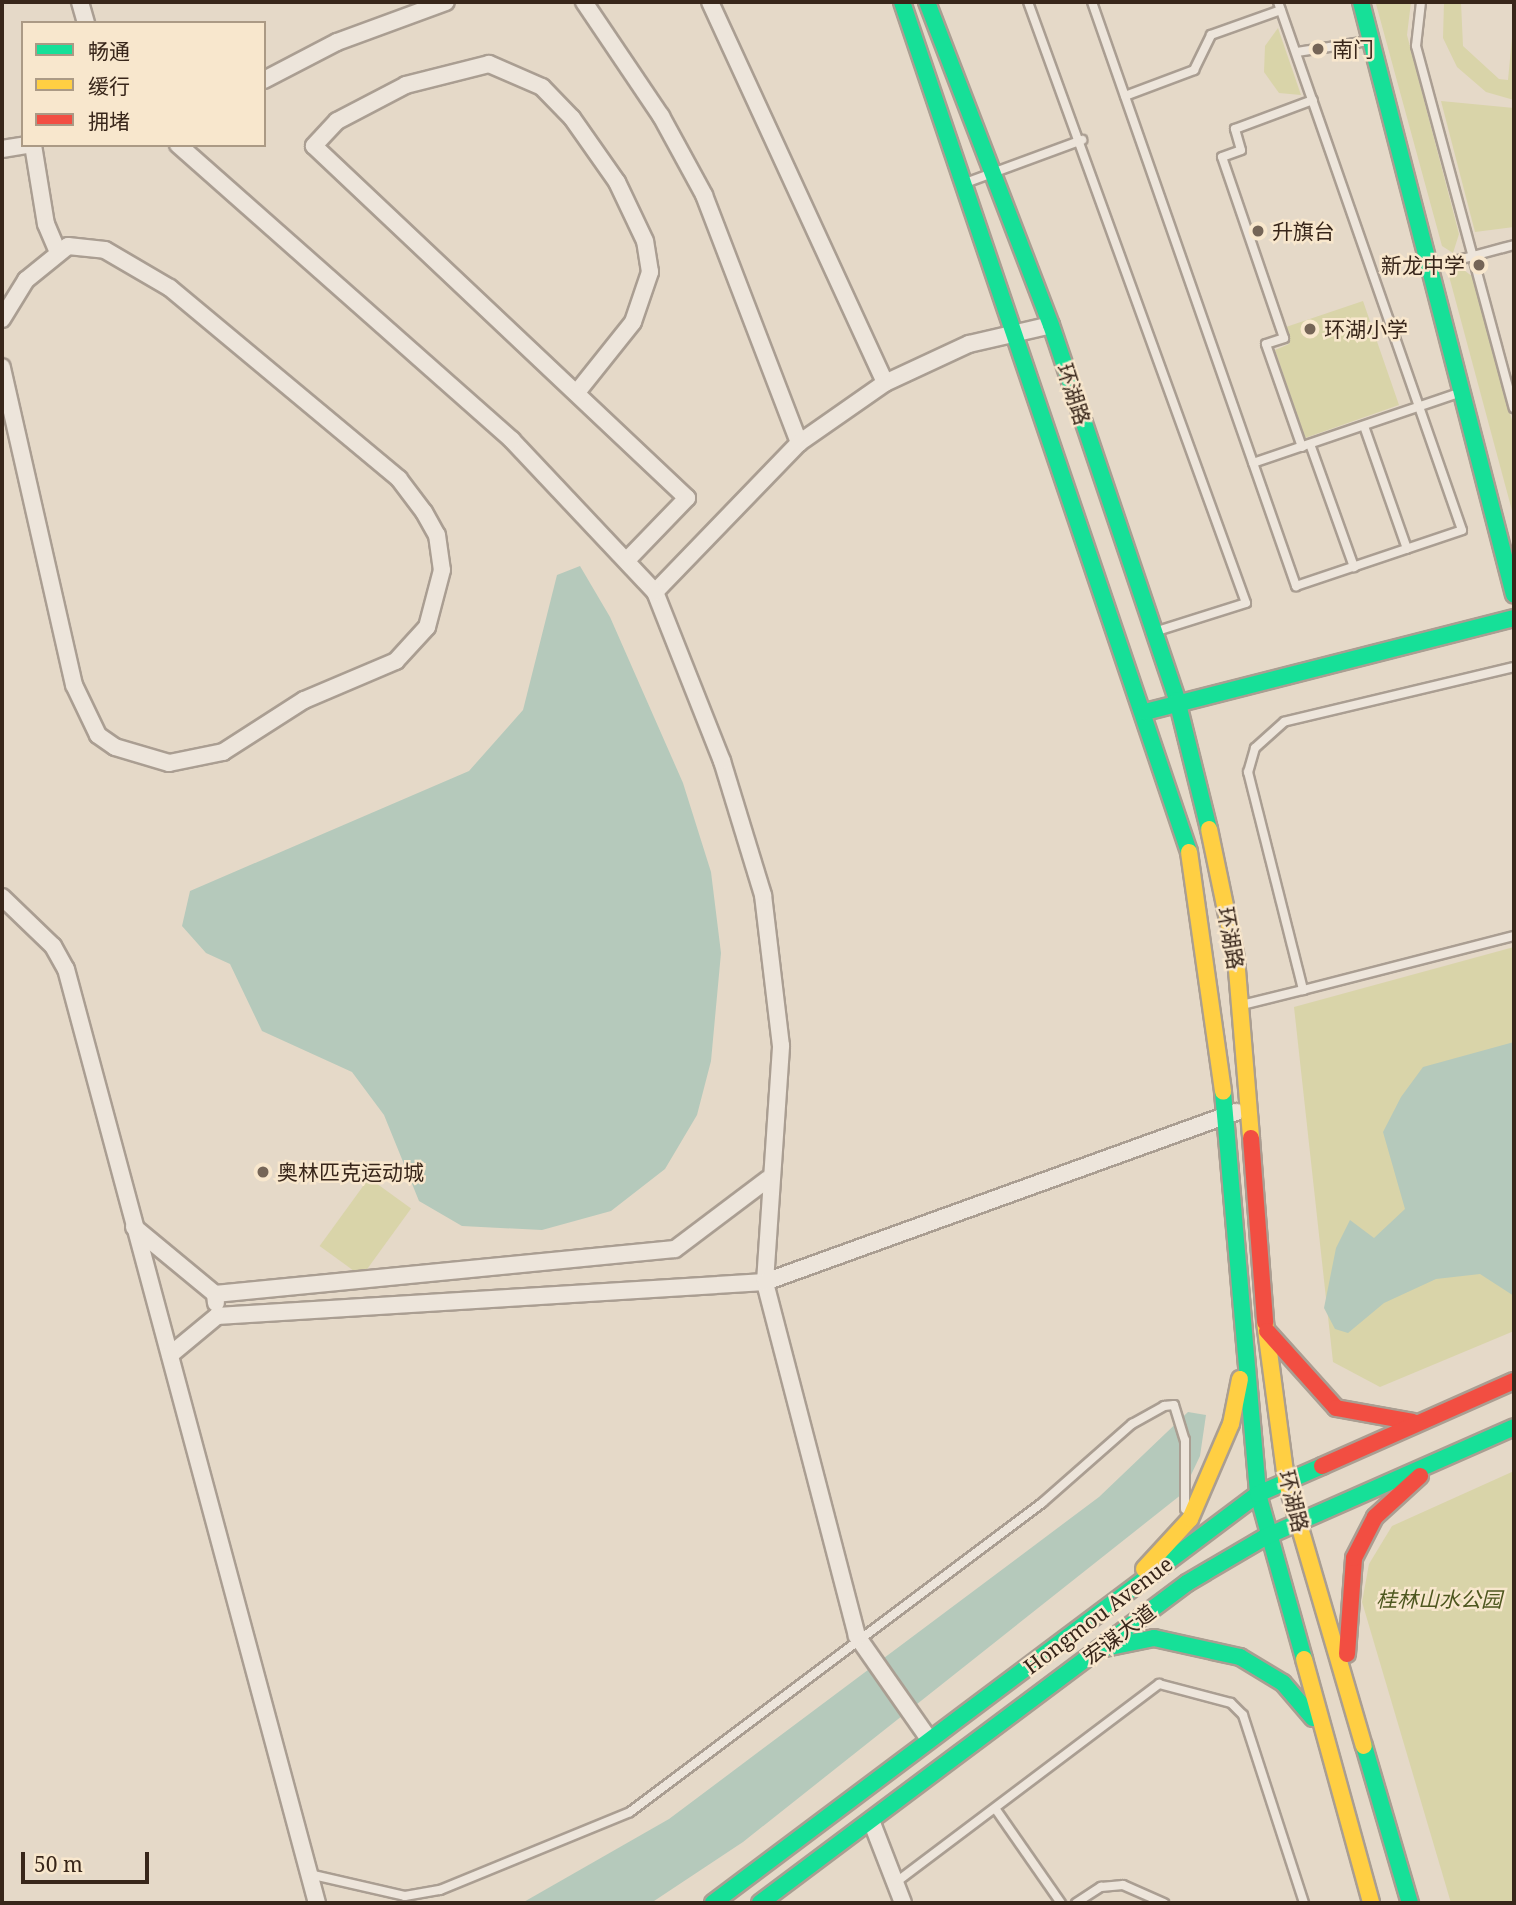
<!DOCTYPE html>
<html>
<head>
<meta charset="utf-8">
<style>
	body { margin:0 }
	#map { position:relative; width:1516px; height:1905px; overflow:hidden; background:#e5d9c8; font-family:"Noto Serif","Noto Sans SC",serif }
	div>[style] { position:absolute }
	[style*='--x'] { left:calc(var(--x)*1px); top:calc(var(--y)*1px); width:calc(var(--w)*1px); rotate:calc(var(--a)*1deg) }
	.green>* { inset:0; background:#d9d4a9; transform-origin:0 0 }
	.water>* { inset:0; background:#b5c9bb }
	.roads { filter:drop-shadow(2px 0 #aa9e92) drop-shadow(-2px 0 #aa9e92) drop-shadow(0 2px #aa9e92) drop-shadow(0 -2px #aa9e92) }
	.lane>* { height:8px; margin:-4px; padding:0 4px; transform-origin:4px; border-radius:4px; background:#ede5db }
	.street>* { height:16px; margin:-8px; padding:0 8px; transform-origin:8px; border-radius:8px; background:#ede5db }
	.fast>* { height:16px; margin:-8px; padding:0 8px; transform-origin:8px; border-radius:8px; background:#16e098 }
	.slow>* { height:16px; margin:-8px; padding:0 8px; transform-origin:8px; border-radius:8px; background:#ffcf43 }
	.jam>* { height:16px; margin:-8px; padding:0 8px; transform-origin:8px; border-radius:8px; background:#f24e42 }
	.dots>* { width:19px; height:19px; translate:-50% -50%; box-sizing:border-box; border:4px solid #f8e7cd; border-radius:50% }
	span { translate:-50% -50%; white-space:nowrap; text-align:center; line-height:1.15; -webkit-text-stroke:5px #f8e7cd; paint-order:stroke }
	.poi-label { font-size:21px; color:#38261a }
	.left { translate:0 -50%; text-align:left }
	.right { translate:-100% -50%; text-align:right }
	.street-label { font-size:21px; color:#38261a }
	.park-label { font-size:21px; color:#4e571f; font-style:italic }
	.frame { position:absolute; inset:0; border:4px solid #38261a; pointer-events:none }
	.legend { position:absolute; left:21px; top:21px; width:245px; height:126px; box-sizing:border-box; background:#f8e7cd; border:2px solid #ab9a85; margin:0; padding:9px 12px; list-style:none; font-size:21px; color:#38261a }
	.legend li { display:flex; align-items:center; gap:14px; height:35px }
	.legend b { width:35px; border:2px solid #ab9a85 }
	.scale { position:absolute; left:21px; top:1852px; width:128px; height:32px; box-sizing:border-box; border:4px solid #38261a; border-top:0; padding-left:9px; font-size:21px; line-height:24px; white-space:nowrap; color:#38261a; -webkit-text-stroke:5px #f8e7cd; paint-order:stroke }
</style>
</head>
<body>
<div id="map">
	<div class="green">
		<div style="clip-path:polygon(1411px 2px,1407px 35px,1459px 234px,1453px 253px,1442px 246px,1376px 4px)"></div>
		<div style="clip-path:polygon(1444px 2px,1461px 2px,1463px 46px,1499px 79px,1508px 80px,1514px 17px,1514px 100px,1486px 92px,1457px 67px,1443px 38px)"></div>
		<div style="clip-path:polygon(1278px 28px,1301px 95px,1279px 93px,1264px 72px,1265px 46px)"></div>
		<div style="clip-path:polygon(1441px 101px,1514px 108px,1514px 227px,1475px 232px)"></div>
		<div style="clip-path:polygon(1460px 267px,1473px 277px,1514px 428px,1514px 518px,1449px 276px)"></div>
		<div style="clip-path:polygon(1363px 301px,1399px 405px,1305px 438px,1275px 350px,1289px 344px,1283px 328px)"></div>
		<div style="clip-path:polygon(1514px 947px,1514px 1331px,1380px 1387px,1333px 1362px,1294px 1007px)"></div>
		<div style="left:369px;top:1178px;width:52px;height:84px;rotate:36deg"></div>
		<div style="clip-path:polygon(1514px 1471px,1514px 1903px,1451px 1903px,1362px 1602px,1369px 1564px,1392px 1526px)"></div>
	</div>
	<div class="water">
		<div style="clip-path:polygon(580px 566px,610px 617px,683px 783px,711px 872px,721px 953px,711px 1061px,697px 1115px,665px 1169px,611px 1211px,542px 1230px,462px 1226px,419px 1201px,384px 1115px,352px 1072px,262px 1031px,230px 964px,206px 953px,182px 926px,190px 891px,469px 771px,523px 710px,557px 575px)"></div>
		<div style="clip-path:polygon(1514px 1042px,1514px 1296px,1480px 1274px,1436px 1279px,1384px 1303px,1348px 1333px,1335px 1329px,1324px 1308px,1336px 1248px,1350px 1220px,1374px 1238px,1405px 1209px,1383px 1132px,1401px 1097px,1423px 1067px)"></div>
		<div style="clip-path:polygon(1188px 1412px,1206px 1415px,1200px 1456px,1182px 1494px,743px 1842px,651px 1903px,522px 1903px,669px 1819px,1099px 1497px)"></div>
	</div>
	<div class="roads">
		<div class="lane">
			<div style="--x:1028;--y:2;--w:639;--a:70.06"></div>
			<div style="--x:1246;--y:603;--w:93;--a:162.5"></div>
			<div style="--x:1092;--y:2;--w:619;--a:70.74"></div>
			<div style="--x:1296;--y:586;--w:175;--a:-18.6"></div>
			<div style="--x:1462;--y:530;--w:559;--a:-109.21"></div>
			<div style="--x:1421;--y:2;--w:44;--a:96.5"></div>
			<div style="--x:1416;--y:46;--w:375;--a:74.9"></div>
			<div style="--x:1297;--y:52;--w:72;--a:-8.8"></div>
			<div style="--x:1125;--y:96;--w:74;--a:-20.6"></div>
			<div style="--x:1194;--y:70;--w:39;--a:-64"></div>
			<div style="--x:1211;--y:35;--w:74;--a:-19.7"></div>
			<div style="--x:965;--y:183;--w:125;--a:-20.2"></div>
			<div style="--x:1432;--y:267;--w:85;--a:-15"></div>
			<div style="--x:1364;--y:426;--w:130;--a:70.7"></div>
			<div style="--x:1310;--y:444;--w:131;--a:70.3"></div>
			<div style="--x:1302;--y:447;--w:109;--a:-109.3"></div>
			<div style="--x:1266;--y:344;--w:19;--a:-18"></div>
			<div style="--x:1284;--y:338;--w:191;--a:-108.9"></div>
			<div style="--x:1222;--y:157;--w:20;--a:-20"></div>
			<div style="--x:1241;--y:150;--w:22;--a:-106"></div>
			<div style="--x:1235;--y:129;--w:83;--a:-20.4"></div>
			<div style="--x:1253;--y:463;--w:218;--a:-18.8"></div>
			<div style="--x:1514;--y:667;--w:236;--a:166.6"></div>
			<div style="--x:1284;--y:722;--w:39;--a:138"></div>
			<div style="--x:1255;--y:748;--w:25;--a:106"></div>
			<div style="--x:1248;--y:772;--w:225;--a:75.8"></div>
			<div style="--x:1303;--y:990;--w:218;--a:-14.4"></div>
			<div style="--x:1242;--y:1005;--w:63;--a:-13.8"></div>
			<div style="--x:997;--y:1811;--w:112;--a:55.2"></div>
			<div style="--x:309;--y:1874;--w:98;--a:12.9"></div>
			<div style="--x:405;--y:1896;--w:36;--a:-10"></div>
			<div style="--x:440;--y:1890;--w:205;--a:-22.3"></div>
			<div style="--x:630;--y:1812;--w:515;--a:-36.87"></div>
			<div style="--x:1042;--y:1503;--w:120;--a:-41.3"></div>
			<div style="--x:1132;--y:1424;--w:37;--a:-29"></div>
			<div style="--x:1164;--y:1406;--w:10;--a:-6"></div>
			<div style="--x:1174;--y:1405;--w:37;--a:73"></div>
			<div style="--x:1185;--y:1440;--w:69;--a:90"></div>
			<div style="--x:895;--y:1883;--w:331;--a:-37"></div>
			<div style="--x:1159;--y:1684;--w:74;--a:14.8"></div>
			<div style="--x:1231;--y:1703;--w:17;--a:45"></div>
			<div style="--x:1243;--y:1715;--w:198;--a:72"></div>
			<div style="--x:1076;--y:1903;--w:30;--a:-33"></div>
			<div style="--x:1101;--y:1887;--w:22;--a:-5"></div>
			<div style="--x:1123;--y:1885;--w:45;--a:23.7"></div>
		</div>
		<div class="street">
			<div style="--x:80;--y:2;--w:22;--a:74"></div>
			<div style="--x:584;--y:2;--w:138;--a:56"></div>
			<div style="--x:661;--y:116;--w:90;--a:61.4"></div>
			<div style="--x:704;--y:195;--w:266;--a:69"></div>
			<div style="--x:710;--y:2;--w:419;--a:65.3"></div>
			<div style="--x:264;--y:80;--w:82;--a:-27.5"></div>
			<div style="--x:337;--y:42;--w:116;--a:-20.2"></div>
			<div style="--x:33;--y:145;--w:80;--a:80.7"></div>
			<div style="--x:46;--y:224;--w:30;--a:67"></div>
			<div style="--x:2;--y:149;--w:26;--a:-9"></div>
			<div style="--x:2;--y:319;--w:46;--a:-58.4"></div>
			<div style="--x:26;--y:280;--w:54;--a:-39"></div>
			<div style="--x:68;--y:246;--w:37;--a:6"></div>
			<div style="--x:105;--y:250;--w:75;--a:30.3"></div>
			<div style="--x:170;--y:288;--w:298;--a:39.8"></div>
			<div style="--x:399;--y:479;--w:41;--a:52.9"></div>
			<div style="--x:424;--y:512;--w:26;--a:61"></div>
			<div style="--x:437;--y:535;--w:35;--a:82"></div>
			<div style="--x:442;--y:570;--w:59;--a:104.7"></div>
			<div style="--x:427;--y:627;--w:46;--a:132.4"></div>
			<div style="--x:396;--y:661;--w:100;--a:157"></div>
			<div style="--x:304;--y:700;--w:96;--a:147.3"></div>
			<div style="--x:223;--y:752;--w:55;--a:168.5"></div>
			<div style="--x:169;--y:763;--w:56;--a:-163.5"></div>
			<div style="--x:115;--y:747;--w:21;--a:-145"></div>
			<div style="--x:98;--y:735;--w:55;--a:-115.6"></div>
			<div style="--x:74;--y:685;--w:326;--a:-102.8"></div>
			<div style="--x:578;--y:391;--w:88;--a:-51.4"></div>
			<div style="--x:633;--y:322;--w:53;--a:-71.2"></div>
			<div style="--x:650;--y:272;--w:31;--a:-99"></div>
			<div style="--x:645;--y:241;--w:65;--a:-115.4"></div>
			<div style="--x:617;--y:182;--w:78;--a:-125.1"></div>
			<div style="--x:572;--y:118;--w:43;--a:-134.1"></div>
			<div style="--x:542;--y:87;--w:58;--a:-156.5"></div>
			<div style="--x:489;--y:64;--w:86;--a:165.8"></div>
			<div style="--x:406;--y:85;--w:78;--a:152.4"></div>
			<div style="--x:337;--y:121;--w:34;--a:133"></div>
			<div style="--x:314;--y:146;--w:513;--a:43.34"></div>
			<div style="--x:687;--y:498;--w:85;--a:134"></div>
			<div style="--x:655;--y:592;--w:207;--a:-46"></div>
			<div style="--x:799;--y:443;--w:105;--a:-34.9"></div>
			<div style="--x:885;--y:383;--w:93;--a:-24.9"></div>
			<div style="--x:969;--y:344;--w:84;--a:-13"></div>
			<div style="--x:2;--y:897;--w:71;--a:43.9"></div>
			<div style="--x:53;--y:946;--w:26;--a:61"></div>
			<div style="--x:66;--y:969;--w:967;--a:74.96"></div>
			<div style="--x:134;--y:1227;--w:105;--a:39.6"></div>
			<div style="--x:215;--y:1294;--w:9;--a:84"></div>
			<div style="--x:215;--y:1294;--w:462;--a:-5.6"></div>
			<div style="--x:675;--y:1249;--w:116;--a:-37"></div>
			<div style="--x:170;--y:1355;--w:61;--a:-39.7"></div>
			<div style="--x:217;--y:1316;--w:549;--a:-3.55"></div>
			<div style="--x:765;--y:1282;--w:237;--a:-86.1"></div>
			<div style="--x:781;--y:1046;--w:152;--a:-96.8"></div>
			<div style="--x:763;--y:895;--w:140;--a:-107"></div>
			<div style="--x:722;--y:761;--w:182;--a:-111.6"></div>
			<div style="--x:655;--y:592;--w:209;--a:-133.3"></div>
			<div style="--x:512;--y:440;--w:446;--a:-138.5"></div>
			<div style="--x:929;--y:1739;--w:126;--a:-125"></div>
			<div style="--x:857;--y:1636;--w:366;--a:-104.6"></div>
			<div style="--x:765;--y:1282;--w:501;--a:-19.85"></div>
			<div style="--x:872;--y:1823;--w:86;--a:68.8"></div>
		</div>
		<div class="fast">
			<div style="--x:902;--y:2;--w:897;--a:71.34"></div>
			<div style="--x:927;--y:2;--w:346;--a:69"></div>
			<div style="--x:1051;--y:325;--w:396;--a:71.4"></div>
			<div style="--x:1177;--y:700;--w:133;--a:76.1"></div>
			<div style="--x:1361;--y:2;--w:612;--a:75.53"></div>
			<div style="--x:1145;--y:712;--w:381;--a:-14.3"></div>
			<div style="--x:1223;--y:1092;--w:404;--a:85"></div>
			<div style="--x:1258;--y:1494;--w:171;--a:74.4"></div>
			<div style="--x:1105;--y:1648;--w:50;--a:-11.5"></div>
			<div style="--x:1154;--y:1638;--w:88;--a:12.5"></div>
			<div style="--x:1240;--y:1657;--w:50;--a:31.2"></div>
			<div style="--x:1283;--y:1683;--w:46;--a:49.4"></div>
			<div style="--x:1364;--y:1746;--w:164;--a:73.7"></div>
			<div style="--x:713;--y:1903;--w:681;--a:-36.89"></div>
			<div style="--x:1258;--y:1494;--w:70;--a:-23.6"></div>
			<div style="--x:760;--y:1903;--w:534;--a:-36.85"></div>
			<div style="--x:1187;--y:1583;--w:91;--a:-30.5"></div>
			<div style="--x:1265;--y:1537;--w:272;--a:-23.8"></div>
		</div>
		<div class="slow">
			<div style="--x:1209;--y:829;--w:132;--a:78.2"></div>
			<div style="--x:1236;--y:958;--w:181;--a:85.2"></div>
			<div style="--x:1189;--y:852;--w:242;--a:81.9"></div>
			<div style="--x:1265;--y:1322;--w:159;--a:82.4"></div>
			<div style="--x:1286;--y:1480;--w:277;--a:73.7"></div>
			<div style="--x:1144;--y:1569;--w:68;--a:-47.4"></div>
			<div style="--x:1190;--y:1519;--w:103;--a:-66.7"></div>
			<div style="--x:1231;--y:1424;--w:46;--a:-78.7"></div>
			<div style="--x:1304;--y:1659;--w:253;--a:74.6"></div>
		</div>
		<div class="jam">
			<div style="--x:1251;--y:1138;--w:185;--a:85.6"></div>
			<div style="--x:1267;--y:1331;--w:103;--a:48.1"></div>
			<div style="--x:1336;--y:1408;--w:78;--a:10.3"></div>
			<div style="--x:1322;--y:1466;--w:210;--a:-23.9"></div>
			<div style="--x:1347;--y:1654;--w:96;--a:-85.8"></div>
			<div style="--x:1354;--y:1558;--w:46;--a:-62.9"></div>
			<div style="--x:1375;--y:1517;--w:61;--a:-42.3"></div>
		</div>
	</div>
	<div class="dots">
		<div style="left:1318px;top:49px;background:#756557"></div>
		<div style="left:1258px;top:231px;background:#756557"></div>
		<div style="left:1479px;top:265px;background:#756557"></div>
		<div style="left:1310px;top:329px;background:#756557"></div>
		<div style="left:263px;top:1172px;background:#756557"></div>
	</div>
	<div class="poi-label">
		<span class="left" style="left:1332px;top:49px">南门</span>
		<span class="left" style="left:1272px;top:231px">升旗台</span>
		<span class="right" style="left:1465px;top:265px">新龙中学</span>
		<span class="left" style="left:1324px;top:329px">环湖小学</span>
		<span class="left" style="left:277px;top:1172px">奥林匹克运动城</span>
	</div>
	<div class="street-label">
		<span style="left:1074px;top:394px;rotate:72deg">环湖路</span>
		<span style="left:1231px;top:938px;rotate:80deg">环湖路</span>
		<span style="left:1294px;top:1501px;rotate:76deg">环湖路</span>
		<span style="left:1098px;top:1615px;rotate:-37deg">Hongmou Avenue</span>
		<span style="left:1119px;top:1634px;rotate:-37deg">宏谋大道</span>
	</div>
	<div class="park-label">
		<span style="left:1439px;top:1599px">桂林山水公园</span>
	</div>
	<div class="frame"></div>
	<ul class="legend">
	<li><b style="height:9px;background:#16e098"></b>畅通</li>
	<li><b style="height:9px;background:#ffcf43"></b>缓行</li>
	<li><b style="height:9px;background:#f24e42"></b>拥堵</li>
	</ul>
	<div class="scale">50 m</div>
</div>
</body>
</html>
